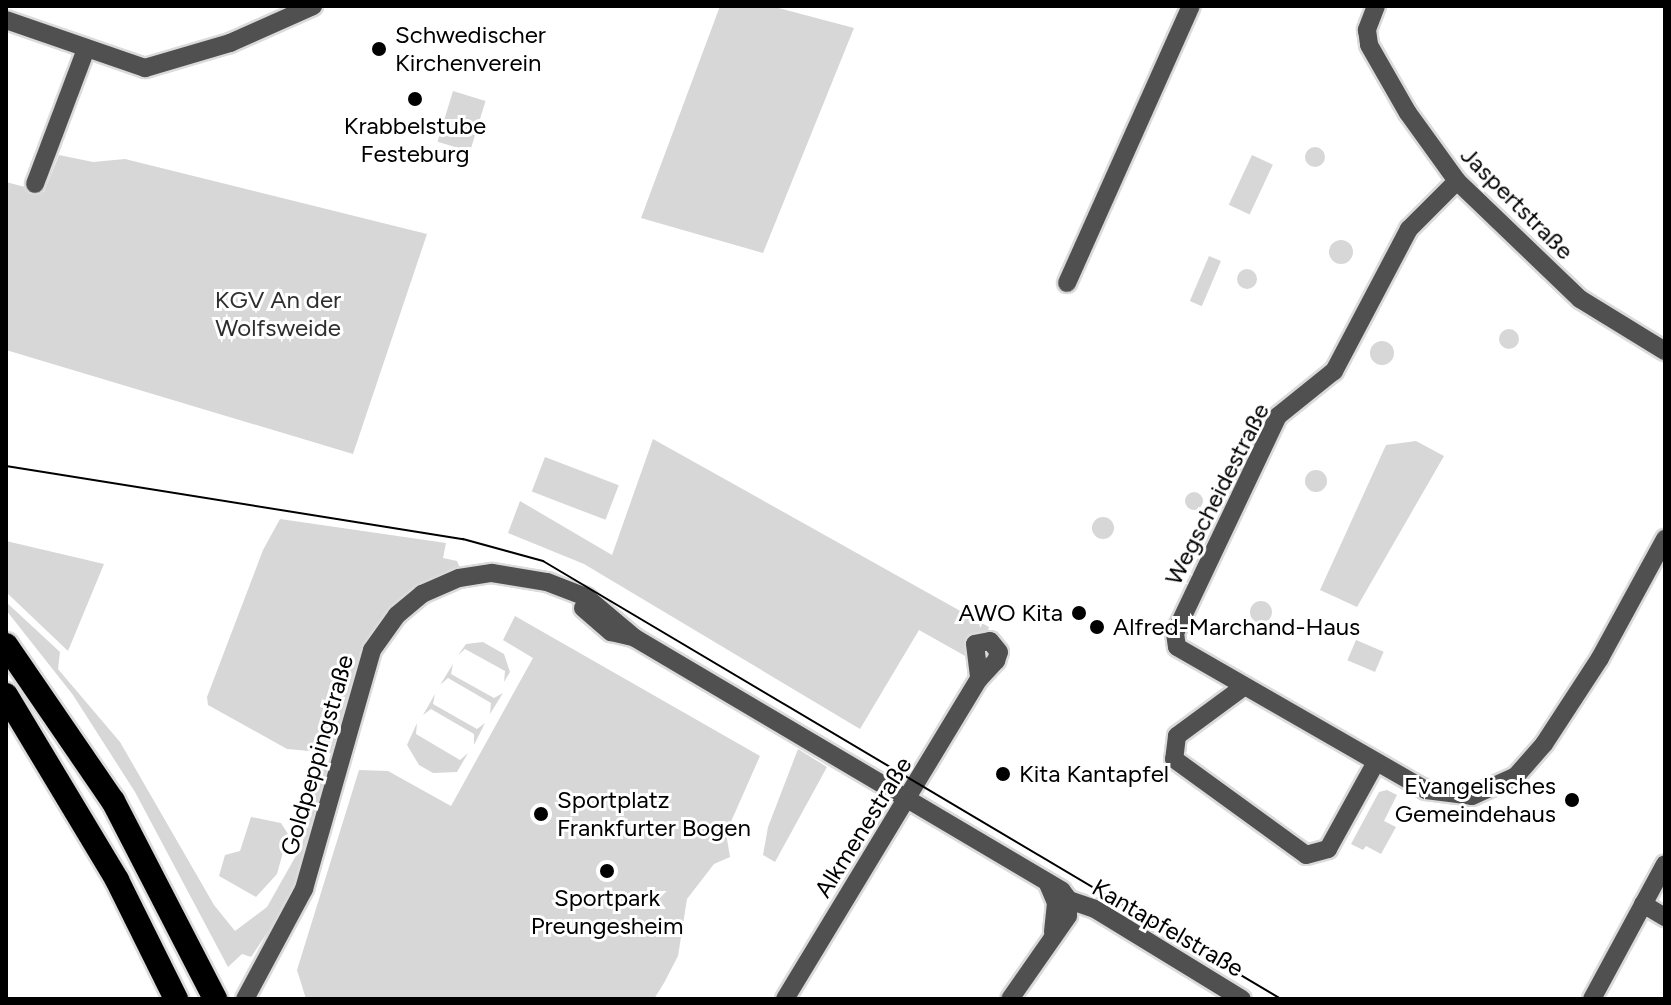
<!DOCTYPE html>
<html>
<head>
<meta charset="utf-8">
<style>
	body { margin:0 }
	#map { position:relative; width:1671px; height:1005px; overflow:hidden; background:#fff; font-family:Figtree,sans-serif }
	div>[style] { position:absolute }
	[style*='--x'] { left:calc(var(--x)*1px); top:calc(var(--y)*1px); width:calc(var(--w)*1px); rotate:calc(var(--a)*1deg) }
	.green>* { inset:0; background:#d7d7d7; transform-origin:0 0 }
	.round { border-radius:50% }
	.roads { filter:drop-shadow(2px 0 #dbdbdb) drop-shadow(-2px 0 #dbdbdb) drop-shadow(0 2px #dbdbdb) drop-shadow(0 -2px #dbdbdb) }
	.minor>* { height:18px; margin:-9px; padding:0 9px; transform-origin:9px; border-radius:9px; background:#505050 }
	.highway>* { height:24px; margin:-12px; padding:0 12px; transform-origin:12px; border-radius:12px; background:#000 }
	.tram>* { height:2px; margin:-1px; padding:0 1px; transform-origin:1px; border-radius:1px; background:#000 }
	.dots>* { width:22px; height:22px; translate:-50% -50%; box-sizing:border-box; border:4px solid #fff; border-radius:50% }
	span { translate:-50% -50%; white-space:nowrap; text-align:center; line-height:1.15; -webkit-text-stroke:6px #fff; paint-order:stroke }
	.poi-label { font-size:24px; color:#000 }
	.left { translate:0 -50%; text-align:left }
	.right { translate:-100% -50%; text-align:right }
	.street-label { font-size:24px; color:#000 }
	.park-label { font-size:24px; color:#2e2e2e }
	.frame { position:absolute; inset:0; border:8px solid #000; pointer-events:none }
</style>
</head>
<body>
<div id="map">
	<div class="green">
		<div style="clip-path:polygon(720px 6px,771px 6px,854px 28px,763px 253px,641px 218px)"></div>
		<div style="left:453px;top:91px;width:34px;height:53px;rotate:17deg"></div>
		<div class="round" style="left:1305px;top:147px;width:20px;height:20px"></div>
		<div style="clip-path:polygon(59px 155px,93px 162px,125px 159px,427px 234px,353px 454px,6px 350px,6px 182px,44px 192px)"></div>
		<div style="left:1252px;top:155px;width:23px;height:55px;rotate:25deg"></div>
		<div class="round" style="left:1329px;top:240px;width:24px;height:24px"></div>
		<div style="left:1209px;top:256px;width:13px;height:49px;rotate:23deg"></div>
		<div class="round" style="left:1237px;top:269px;width:20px;height:20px"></div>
		<div class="round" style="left:1499px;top:329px;width:20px;height:20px"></div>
		<div class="round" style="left:1370px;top:341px;width:24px;height:24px"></div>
		<div style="clip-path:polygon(653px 439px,989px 627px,987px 635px,970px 643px,967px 657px,919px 630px,860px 729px,584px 564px,508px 533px,520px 501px,612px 555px)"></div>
		<div style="clip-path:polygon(1416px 441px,1444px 456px,1357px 607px,1320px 590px,1386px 445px)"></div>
		<div style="left:545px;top:457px;width:79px;height:37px;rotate:21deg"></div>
		<div class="round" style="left:1305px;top:470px;width:22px;height:22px"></div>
		<div class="round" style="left:1185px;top:492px;width:18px;height:18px"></div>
		<div class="round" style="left:1092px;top:517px;width:22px;height:22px"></div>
		<div style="clip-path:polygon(280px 519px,446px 543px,443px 558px,457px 561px,460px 568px,422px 583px,375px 626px,362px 651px,331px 753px,287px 749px,208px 705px,207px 697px,263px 550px)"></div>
		<div style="clip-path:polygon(6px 541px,104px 564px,68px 651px,6px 592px)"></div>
		<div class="round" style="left:1250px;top:601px;width:22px;height:22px"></div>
		<div style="clip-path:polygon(6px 602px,60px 652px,58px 669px,120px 742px,214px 905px,235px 931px,267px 907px,302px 845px,320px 762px,331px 763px,291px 898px,251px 957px,242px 954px,228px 967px,135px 792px,73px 695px,6px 610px)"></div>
		<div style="clip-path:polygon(515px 616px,760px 756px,726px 833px,730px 857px,714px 864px,687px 899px,678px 956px,664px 983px,654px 999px,306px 999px,297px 970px,359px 770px,388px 771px,451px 806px,533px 658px,503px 640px)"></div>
		<div style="left:1356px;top:640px;width:30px;height:22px;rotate:23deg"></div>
		<div style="clip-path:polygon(483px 642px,504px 654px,510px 672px,504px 682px,505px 671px,465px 649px,458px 655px,466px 644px)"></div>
		<div style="clip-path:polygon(453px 664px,451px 674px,494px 698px,503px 693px,490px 714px,491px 703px,448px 678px,440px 685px)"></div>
		<div style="clip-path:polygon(435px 694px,433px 704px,477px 729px,485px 723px,474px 745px,474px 734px,431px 709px,423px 715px)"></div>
		<div style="clip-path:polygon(417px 723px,416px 734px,460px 760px,468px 753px,457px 772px,433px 773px,419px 765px,407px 745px)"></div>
		<div style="clip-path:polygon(798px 749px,827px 767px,775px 862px,763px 855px,768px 827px)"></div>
		<div style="clip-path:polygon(1387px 790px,1397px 795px,1384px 821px,1396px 827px,1381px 854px,1366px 846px,1363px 850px,1351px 844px,1379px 792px)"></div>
		<div style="clip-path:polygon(251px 817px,281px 823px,288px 834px,277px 874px,256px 897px,219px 876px,225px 855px,240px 851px)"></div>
	</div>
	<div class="roads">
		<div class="minor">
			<div style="--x:1376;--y:6;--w:26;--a:111"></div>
			<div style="--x:1367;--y:30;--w:15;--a:82"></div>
			<div style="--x:1369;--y:45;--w:78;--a:60.2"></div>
			<div style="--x:1408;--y:113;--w:84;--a:54.2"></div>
			<div style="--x:1457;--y:181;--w:170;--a:43.8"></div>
			<div style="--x:1580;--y:299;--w:100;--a:31.5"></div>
			<div style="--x:6;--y:20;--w:147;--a:19.1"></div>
			<div style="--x:145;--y:68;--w:89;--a:-16.4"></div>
			<div style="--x:230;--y:43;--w:91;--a:-24"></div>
			<div style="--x:1457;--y:181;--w:68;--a:135"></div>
			<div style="--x:1409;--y:229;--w:161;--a:117.8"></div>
			<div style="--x:1334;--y:371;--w:72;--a:141.2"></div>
			<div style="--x:1278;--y:416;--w:240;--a:115.4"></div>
			<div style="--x:1175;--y:633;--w:14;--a:82"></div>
			<div style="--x:1177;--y:647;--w:287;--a:29.9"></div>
			<div style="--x:1426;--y:790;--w:46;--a:7.4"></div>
			<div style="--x:1472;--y:796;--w:48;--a:-24.4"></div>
			<div style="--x:1516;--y:776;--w:43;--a:-48.8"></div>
			<div style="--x:1544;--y:744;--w:103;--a:-56.9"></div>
			<div style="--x:1600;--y:658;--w:136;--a:-61.4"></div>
			<div style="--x:35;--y:184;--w:144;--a:-69.3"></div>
			<div style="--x:1067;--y:283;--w:303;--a:-65.9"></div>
			<div style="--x:583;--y:608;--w:37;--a:41"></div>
			<div style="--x:611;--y:632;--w:22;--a:13"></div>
			<div style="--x:1242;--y:688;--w:81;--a:143.6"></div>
			<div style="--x:1177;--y:736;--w:23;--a:97"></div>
			<div style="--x:1174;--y:759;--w:163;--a:36"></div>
			<div style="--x:1306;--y:855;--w:23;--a:-15"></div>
			<div style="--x:1328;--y:849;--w:99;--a:-61.1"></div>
			<div style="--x:1048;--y:884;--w:21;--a:67"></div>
			<div style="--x:1056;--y:903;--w:29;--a:96"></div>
			<div style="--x:1069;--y:900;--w:28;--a:19"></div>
			<div style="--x:1095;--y:909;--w:172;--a:31.5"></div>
			<div style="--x:1643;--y:904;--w:26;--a:31"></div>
			<div style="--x:245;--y:999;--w:125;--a:-61.8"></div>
			<div style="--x:304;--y:889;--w:248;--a:-74.1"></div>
			<div style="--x:372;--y:650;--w:43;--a:-54.5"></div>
			<div style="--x:397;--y:615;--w:33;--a:-40"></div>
			<div style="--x:422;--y:594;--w:40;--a:-23.4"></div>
			<div style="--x:459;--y:578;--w:33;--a:-9"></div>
			<div style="--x:492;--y:573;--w:56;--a:9.3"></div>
			<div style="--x:547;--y:582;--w:42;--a:21"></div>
			<div style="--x:586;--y:597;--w:64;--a:39.9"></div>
			<div style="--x:635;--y:638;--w:496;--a:30.6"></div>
			<div style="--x:1062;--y:891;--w:11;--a:52"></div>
			<div style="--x:1069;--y:900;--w:16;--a:94"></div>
			<div style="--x:1068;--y:916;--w:101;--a:124.9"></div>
			<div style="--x:785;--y:999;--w:374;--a:-58.8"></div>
			<div style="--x:979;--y:679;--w:25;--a:-47"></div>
			<div style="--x:996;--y:661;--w:9;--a:-72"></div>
			<div style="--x:999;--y:652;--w:14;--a:-129"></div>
			<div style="--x:990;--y:641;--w:15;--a:169"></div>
			<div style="--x:975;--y:644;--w:35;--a:83"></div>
			<div style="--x:1592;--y:999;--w:153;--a:-61.6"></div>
		</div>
		<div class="highway">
			<div style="--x:6;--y:645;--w:189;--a:55.6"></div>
			<div style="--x:113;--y:801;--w:223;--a:62.7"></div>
			<div style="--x:6;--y:695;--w:216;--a:59"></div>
			<div style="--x:117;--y:880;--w:133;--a:63.6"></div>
		</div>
	</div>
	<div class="tram">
		<div style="--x:6;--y:466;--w:463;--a:9.1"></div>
		<div style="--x:463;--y:539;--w:83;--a:15.4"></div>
		<div style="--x:543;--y:561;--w:858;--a:30.69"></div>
	</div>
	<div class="dots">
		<div style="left:379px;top:49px;background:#000"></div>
		<div style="left:415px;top:99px;background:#000"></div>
		<div style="left:1079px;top:613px;background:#000"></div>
		<div style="left:1097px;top:627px;background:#000"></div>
		<div style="left:1003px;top:774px;background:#000"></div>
		<div style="left:1572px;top:800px;background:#000"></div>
		<div style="left:541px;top:814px;background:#000"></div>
		<div style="left:607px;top:871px;background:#000"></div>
	</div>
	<div class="poi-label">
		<span class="left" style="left:395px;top:49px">Schwedischer<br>Kirchenverein</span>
		<span style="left:415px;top:140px">Krabbelstube<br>Festeburg</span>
		<span class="right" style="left:1063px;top:613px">AWO Kita</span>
		<span class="left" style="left:1113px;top:627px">Alfred-Marchand-Haus</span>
		<span class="left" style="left:1019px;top:774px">Kita Kantapfel</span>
		<span class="right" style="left:1556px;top:800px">Evangelisches<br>Gemeindehaus</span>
		<span class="left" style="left:557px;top:814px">Sportplatz<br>Frankfurter Bogen</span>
		<span style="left:607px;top:912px">Sportpark<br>Preungesheim</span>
	</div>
	<div class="street-label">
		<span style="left:1517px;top:203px;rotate:45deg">Jaspertstraße</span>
		<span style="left:1217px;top:494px;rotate:-63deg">Wegscheidestraße</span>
		<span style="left:317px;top:755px;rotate:-74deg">Goldpeppingstraße</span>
		<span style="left:863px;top:827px;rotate:-58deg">Alkmenestraße</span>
		<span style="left:1168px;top:928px;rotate:30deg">Kantapfelstraße</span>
	</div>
	<div class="park-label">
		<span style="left:278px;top:314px">KGV An der<br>Wolfsweide</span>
	</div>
	<div class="frame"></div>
</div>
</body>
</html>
